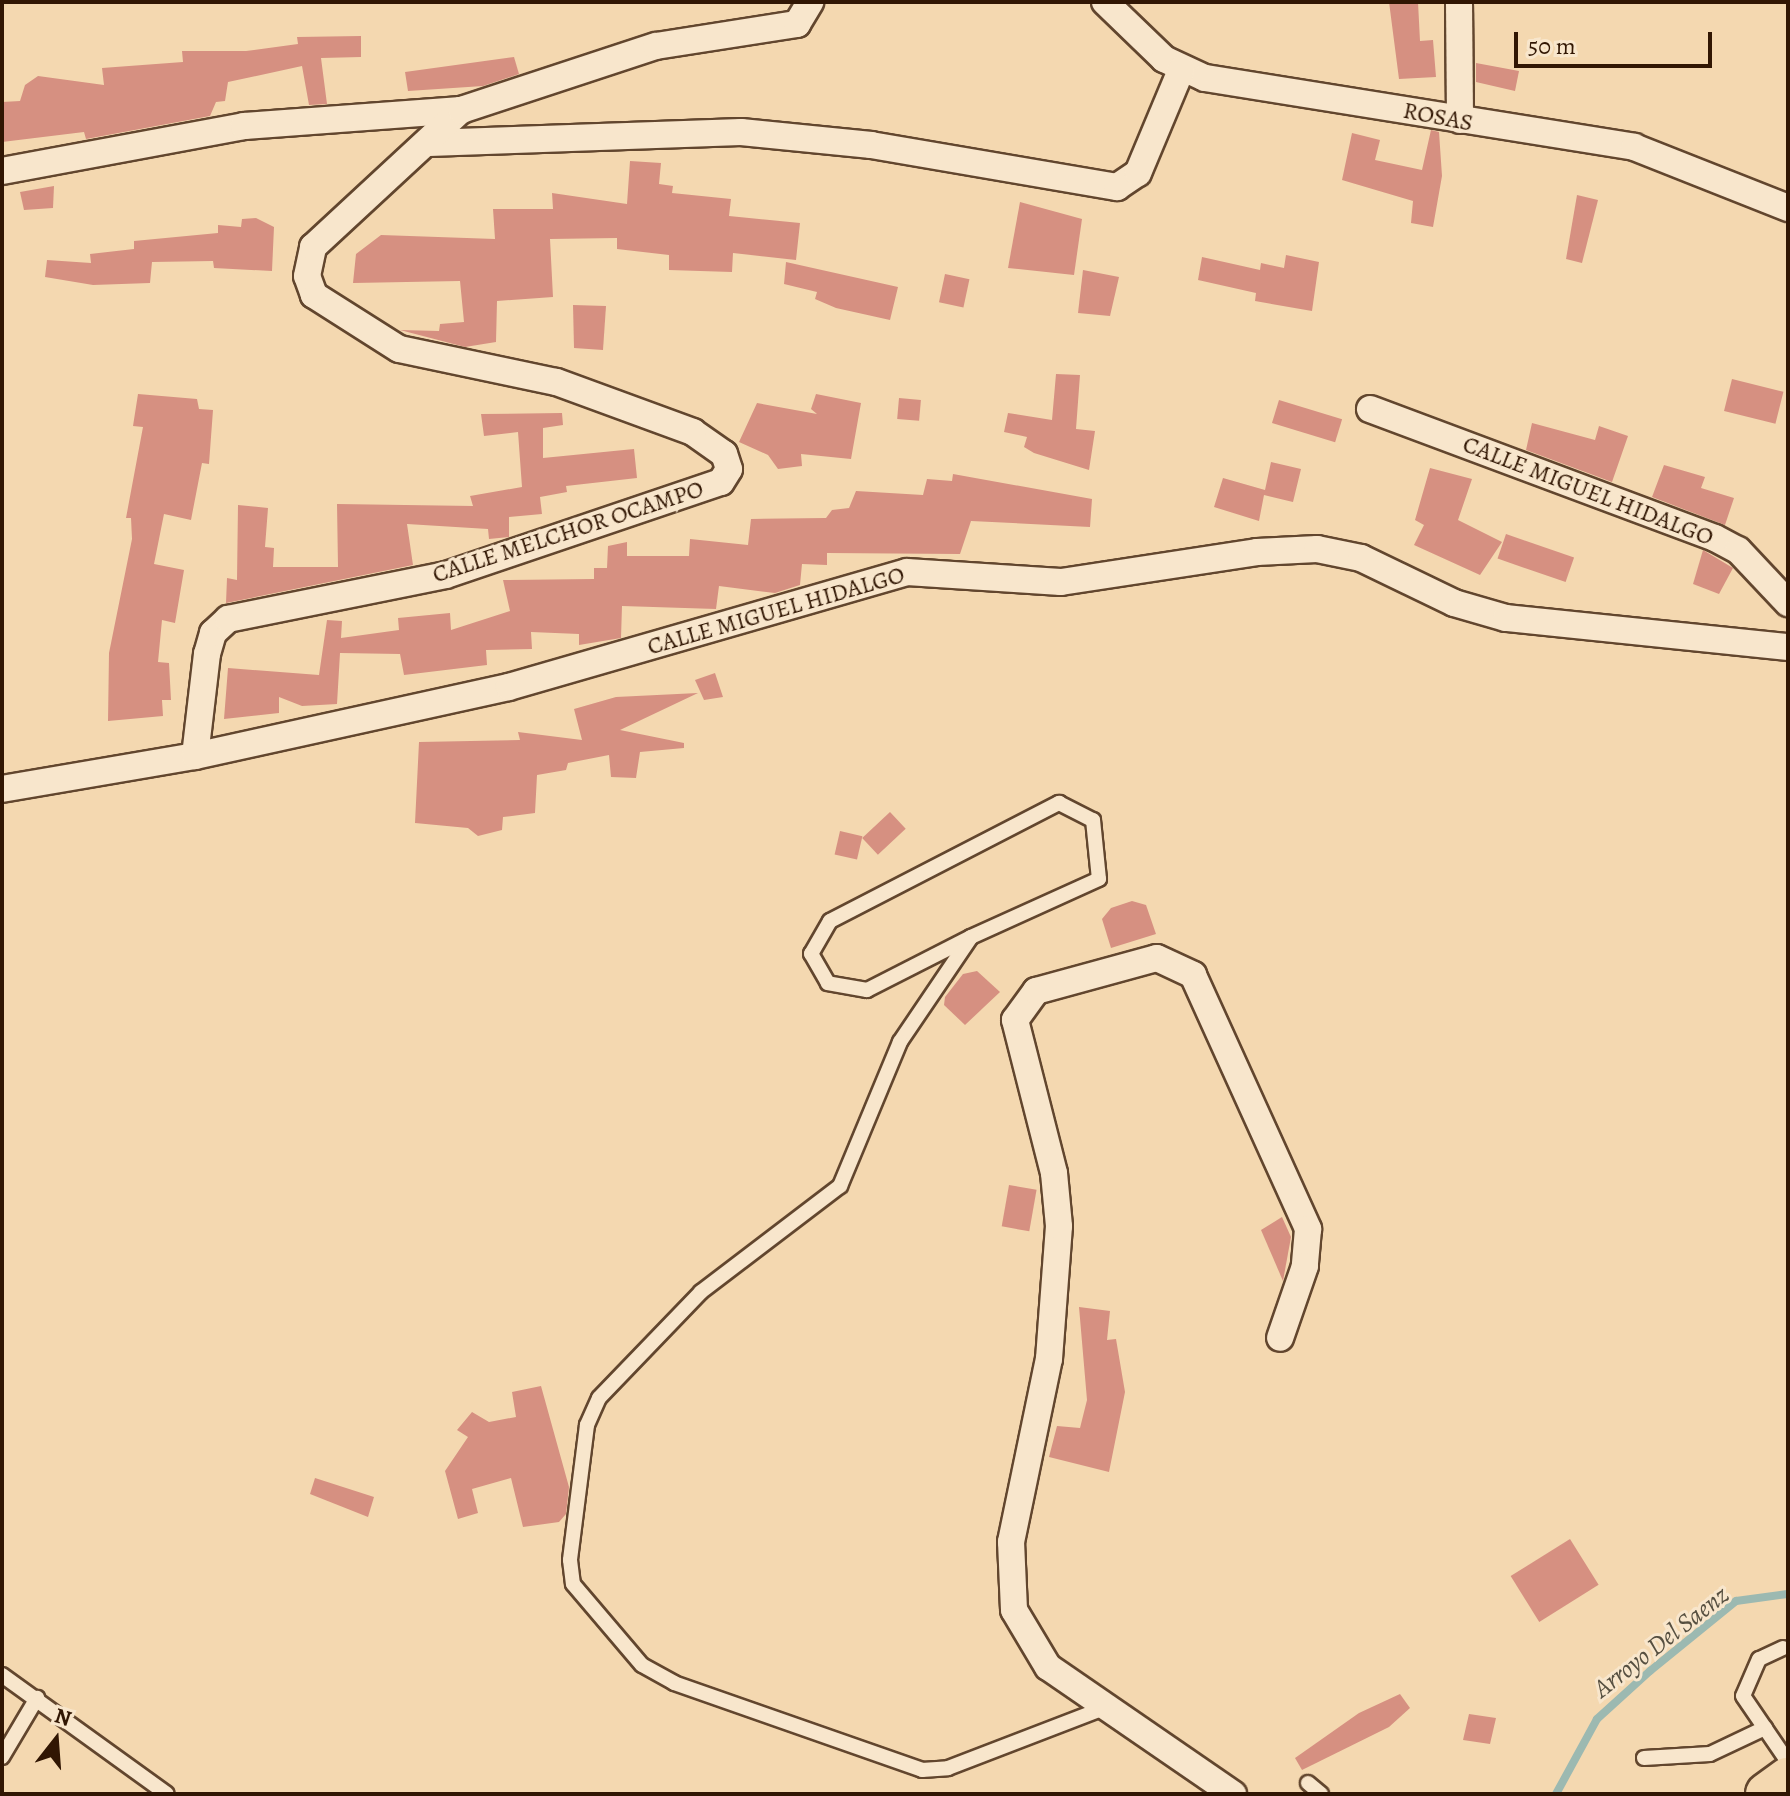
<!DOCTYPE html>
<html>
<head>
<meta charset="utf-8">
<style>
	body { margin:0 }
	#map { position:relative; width:1790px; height:1796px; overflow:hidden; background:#f4d8b0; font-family:Alegreya,serif }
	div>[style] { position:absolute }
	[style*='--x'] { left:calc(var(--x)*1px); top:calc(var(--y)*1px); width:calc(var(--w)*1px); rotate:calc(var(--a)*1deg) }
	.stream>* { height:8px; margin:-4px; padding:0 4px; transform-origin:4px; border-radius:4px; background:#9cb9b1 }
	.building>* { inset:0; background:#d69081; transform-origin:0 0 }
	.roads { filter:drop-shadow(2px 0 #62462e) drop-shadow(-2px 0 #62462e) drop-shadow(0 2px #62462e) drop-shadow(0 -2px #62462e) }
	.lane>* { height:14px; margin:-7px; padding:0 7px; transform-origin:7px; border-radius:7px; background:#f8e6cc }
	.street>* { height:26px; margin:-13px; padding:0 13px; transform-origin:13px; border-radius:13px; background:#f8e6cc }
	.primary>* { height:42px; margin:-21px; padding:0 21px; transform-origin:21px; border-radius:21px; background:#f4d8b0 }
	span { translate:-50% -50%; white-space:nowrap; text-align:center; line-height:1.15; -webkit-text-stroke:6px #f8e6cc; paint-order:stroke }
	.street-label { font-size:24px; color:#311603 }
	.water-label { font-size:26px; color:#564f40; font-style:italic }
	.frame { position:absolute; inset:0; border:4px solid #311603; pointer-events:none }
	.north { position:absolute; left:16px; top:1700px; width:80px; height:80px; -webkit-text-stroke:6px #f8e6cc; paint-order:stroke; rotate:17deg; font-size:22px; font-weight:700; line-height:32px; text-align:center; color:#311603 }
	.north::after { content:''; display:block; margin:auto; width:28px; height:36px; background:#311603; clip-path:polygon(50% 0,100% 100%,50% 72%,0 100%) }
	.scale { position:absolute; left:1514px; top:32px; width:198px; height:36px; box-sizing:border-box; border:4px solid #311603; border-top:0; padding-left:10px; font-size:24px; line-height:28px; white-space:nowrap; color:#311603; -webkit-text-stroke:6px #f8e6cc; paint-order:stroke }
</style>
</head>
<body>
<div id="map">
	<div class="stream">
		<div style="--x:1556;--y:1794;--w:85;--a:-61.3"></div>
		<div style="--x:1597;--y:1719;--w:72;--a:-42.2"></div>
		<div style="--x:1650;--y:1671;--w:111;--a:-39.1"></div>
		<div style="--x:1736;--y:1601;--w:52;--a:-7.7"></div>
	</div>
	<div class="building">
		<div style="clip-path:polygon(1389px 2px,1418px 2px,1420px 41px,1433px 40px,1436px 77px,1399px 79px)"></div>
		<div style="clip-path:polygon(361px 36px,361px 57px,321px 58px,327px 104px,309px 105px,302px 66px,228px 82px,225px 101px,216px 102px,210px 116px,86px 139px,84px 132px,2px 142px,2px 102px,20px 101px,25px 85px,38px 76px,104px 85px,102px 68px,183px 62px,182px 51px,246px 51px,298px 44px,297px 37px)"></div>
		<div style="clip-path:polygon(514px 57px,519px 74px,483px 86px,408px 91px,405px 72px)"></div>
		<div style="clip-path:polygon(1476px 63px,1519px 71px,1515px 91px,1476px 82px)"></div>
		<div style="clip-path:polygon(1431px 130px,1439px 132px,1442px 176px,1433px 227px,1411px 223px,1413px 201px,1342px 180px,1352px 133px,1380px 140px,1375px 160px,1422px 170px)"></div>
		<div style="clip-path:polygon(630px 161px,661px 163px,659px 184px,673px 186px,672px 193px,731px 199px,729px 216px,800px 223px,796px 260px,733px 253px,732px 272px,669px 270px,669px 255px,617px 249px,617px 238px,550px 239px,553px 297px,497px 301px,496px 342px,465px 347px,400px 330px,439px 331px,440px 324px,464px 322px,460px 281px,353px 283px,356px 254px,381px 235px,495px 239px,493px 209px,553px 209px,552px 193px,627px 204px)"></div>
		<div style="clip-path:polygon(54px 186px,53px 208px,24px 210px,20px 192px)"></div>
		<div style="clip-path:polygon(1577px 195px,1598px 200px,1582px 263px,1566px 259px)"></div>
		<div style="clip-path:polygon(1020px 202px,1082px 219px,1074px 275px,1008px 268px)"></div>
		<div style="clip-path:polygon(256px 218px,274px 227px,272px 271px,214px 268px,213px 261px,152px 262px,150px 283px,93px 285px,45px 277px,47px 260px,91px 263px,90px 254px,134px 249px,134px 241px,218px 233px,218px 225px,241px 227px,242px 219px)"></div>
		<div style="clip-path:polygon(1286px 255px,1319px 262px,1312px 311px,1255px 301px,1256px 293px,1198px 280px,1202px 257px,1260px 270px,1261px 263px,1284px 268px)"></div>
		<div style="clip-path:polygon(786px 262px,898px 287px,890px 320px,836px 308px,815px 299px,817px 292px,784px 284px)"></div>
		<div style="clip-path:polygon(1083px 270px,1119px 277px,1110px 316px,1078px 313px)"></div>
		<div style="left:945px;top:274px;width:25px;height:29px;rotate:12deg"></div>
		<div style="clip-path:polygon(573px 305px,606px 306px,603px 350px,574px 348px)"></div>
		<div style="clip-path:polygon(1056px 374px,1080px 375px,1076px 429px,1095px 431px,1089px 470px,1034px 453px,1024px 447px,1027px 437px,1004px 432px,1008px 413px,1052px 420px)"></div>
		<div style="left:1732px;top:379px;width:53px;height:33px;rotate:14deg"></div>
		<div style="clip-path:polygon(138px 394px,197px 399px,199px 409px,213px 410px,209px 464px,202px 463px,191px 520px,164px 514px,154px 564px,184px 570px,175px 623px,162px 620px,158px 662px,169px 663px,171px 700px,162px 700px,163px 716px,108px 721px,109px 653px,132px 539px,131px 518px,126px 518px,143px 427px,133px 426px)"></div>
		<div style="clip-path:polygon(816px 394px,861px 403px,851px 459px,801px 454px,802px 466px,778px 469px,768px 455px,739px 442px,757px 403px,817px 414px,811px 409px)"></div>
		<div style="left:899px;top:398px;width:22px;height:21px;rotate:5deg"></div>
		<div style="left:1279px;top:400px;width:66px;height:24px;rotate:17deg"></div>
		<div style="clip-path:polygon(562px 413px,563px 425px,543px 428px,543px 458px,634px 449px,637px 478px,566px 486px,567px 492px,540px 497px,542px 514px,509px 517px,509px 537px,489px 539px,488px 529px,407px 524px,413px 565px,226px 603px,227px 578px,237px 580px,238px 505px,268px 508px,265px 547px,274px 548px,273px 567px,338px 567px,337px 504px,473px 506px,470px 496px,522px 487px,518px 432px,484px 436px,481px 414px)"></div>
		<div style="clip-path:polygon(1532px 423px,1595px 440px,1599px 426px,1628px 436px,1612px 482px,1526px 450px)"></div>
		<div style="clip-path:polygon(1271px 462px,1301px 469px,1293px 502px,1264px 495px,1259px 521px,1214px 507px,1223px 478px,1265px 490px)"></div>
		<div style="clip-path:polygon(1664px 465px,1705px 477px,1701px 488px,1734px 498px,1725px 525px,1652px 497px)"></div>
		<div style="clip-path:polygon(1430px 468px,1472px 479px,1458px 520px,1502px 542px,1480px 575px,1414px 545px,1424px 525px,1415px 520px)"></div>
		<div style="clip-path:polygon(953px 474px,1092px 499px,1090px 527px,971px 521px,960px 554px,827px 553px,827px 565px,802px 564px,800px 585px,775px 593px,719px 586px,716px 609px,622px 606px,621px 638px,579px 645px,579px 634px,531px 632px,532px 649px,486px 650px,487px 665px,404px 675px,400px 654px,340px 653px,337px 704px,302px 706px,279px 697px,279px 713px,224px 719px,228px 668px,319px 675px,327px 620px,342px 621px,341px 638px,399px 630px,398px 618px,450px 613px,451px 630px,510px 611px,503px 580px,594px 579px,594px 568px,607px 568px,608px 546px,627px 542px,627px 556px,689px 556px,690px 539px,748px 545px,751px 519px,826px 518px,832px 510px,849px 508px,856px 491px,923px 495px,927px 479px,952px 481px)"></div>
		<div style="left:1506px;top:534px;width:72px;height:26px;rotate:19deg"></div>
		<div style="clip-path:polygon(1703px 550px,1733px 568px,1719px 594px,1693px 584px)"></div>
		<div style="clip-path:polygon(715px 673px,723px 697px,704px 700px,695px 680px)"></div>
		<div style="clip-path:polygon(698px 693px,620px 730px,684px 743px,684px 748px,640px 752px,636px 778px,611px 777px,609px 755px,568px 763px,566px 770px,537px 775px,535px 813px,503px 817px,502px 830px,478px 836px,468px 828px,415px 823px,419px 742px,520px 740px,518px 732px,582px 740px,574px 709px,616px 697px)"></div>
		<div style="left:890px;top:812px;width:23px;height:38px;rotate:47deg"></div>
		<div style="left:840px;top:831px;width:23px;height:24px;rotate:13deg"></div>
		<div style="clip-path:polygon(1132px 901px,1146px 905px,1156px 934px,1111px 948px,1102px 919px,1111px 908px)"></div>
		<div style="clip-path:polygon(977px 971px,1000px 992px,965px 1025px,944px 1005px,945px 997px,963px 974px)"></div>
		<div style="left:1009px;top:1185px;width:28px;height:42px;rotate:10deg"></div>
		<div style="clip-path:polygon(1282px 1217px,1291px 1237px,1283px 1281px,1261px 1230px)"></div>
		<div style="clip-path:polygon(1079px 1307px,1110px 1311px,1107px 1340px,1116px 1339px,1125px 1392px,1109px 1472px,1049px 1457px,1057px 1426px,1080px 1428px,1087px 1400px)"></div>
		<div style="clip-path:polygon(541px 1386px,569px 1487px,566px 1514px,559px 1522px,523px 1527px,511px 1478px,472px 1489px,478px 1513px,458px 1519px,445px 1471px,468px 1437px,457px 1430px,472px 1412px,489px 1422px,516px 1417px,512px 1392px)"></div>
		<div style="clip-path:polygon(315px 1478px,374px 1497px,368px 1517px,310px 1494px)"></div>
		<div style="left:1570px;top:1539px;width:54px;height:70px;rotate:58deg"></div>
		<div style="clip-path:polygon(1400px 1694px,1410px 1708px,1389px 1727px,1302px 1770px,1295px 1758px,1359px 1713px)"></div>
		<div style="clip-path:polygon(1469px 1714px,1496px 1718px,1490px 1744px,1463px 1740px)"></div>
	</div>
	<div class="roads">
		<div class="lane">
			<div style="--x:971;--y:937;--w:117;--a:153"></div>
			<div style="--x:867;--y:990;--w:40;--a:-170"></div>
			<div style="--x:828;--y:983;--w:34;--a:-120"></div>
			<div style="--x:811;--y:954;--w:38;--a:-60"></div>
			<div style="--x:830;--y:921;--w:258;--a:-27.3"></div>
			<div style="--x:1059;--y:803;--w:38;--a:27"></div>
			<div style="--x:1093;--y:820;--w:59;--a:84.2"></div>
			<div style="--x:1099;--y:879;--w:141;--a:155.6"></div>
			<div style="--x:971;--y:937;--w:127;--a:124.1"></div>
			<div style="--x:900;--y:1042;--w:156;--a:112.6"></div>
			<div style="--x:840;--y:1186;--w:175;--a:142.7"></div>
			<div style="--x:701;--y:1292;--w:147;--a:133.9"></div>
			<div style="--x:599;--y:1398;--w:30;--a:114"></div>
			<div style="--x:587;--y:1425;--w:136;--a:97.2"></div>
			<div style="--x:570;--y:1560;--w:24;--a:83"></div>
			<div style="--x:573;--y:1584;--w:106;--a:49.6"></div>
			<div style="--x:642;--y:1665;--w:37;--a:29"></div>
			<div style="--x:674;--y:1683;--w:263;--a:19.3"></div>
			<div style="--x:922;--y:1770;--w:26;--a:-4"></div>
			<div style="--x:948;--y:1768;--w:170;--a:-21"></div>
			<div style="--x:1783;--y:1648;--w:26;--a:155"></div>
			<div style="--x:1759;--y:1659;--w:40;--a:113.4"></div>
			<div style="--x:1743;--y:1696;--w:80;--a:55.7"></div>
			<div style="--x:2;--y:1675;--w:203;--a:35.8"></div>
			<div style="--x:2;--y:1757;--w:69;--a:-59.3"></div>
			<div style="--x:1644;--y:1758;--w:66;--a:-3.5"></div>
			<div style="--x:1710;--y:1754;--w:61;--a:-25.3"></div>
			<div style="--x:1308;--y:1783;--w:17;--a:40"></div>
		</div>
		<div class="street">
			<div style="--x:1105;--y:2;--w:82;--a:44"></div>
			<div style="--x:1164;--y:59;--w:45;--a:24.9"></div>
			<div style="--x:1205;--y:78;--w:435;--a:9.1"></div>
			<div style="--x:1634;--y:147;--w:166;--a:21.6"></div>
			<div style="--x:1459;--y:2;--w:118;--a:89.5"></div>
			<div style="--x:429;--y:143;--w:312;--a:-2"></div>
			<div style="--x:741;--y:132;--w:131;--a:5.7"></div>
			<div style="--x:871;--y:145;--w:250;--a:9.7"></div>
			<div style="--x:1117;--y:187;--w:25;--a:-34"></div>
			<div style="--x:1138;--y:173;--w:112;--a:-67.3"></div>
			<div style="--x:2;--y:171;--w:246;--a:-10.5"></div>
			<div style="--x:244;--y:126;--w:218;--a:-4.2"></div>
			<div style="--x:1370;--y:409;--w:368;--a:20.5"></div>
			<div style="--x:1715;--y:538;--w:26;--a:28"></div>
			<div style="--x:1738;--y:550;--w:73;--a:46.7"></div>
			<div style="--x:195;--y:756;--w:103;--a:-83.3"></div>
			<div style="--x:207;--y:654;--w:22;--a:-74"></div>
			<div style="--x:213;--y:633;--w:21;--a:-43"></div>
			<div style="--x:228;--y:619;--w:222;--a:-11.4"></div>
			<div style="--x:446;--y:575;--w:290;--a:-18.7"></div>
			<div style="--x:721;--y:482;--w:15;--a:-58"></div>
			<div style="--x:729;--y:469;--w:16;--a:-108"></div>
			<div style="--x:724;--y:454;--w:38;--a:-145"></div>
			<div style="--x:693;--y:432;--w:146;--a:-159.9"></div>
			<div style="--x:556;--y:382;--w:160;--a:-168.1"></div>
			<div style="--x:399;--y:349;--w:101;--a:-147.6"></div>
			<div style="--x:314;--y:295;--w:20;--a:-110"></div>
			<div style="--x:307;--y:276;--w:30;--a:-78"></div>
			<div style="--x:313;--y:247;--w:202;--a:-42.8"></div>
			<div style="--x:461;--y:110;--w:205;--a:-18.2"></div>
			<div style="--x:656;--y:46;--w:143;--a:-8.9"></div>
			<div style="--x:797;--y:24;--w:26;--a:-59"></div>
			<div style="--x:2;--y:789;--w:196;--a:-9.7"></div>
			<div style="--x:195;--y:756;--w:321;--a:-12.4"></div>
			<div style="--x:509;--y:687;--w:414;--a:-16.1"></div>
			<div style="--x:907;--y:572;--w:154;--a:3.7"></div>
			<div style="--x:1061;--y:582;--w:198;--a:-8.7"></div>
			<div style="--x:1257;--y:552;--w:60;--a:-2.9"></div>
			<div style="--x:1317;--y:549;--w:45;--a:11.6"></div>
			<div style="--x:1361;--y:558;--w:103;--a:25.8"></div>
			<div style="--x:1454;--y:603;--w:54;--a:16.1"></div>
			<div style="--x:1506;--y:618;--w:283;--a:5.9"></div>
			<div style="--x:1233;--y:1794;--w:224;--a:-145.5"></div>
			<div style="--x:1048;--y:1667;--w:66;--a:-120.8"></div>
			<div style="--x:1014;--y:1610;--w:68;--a:-92.5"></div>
			<div style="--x:1011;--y:1542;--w:187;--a:-78.3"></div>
			<div style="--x:1049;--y:1359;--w:133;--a:-85.7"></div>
			<div style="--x:1059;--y:1226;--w:53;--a:-95.4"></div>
			<div style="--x:1054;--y:1173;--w:158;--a:-104.3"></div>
			<div style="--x:1015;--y:1020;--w:36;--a:-54"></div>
			<div style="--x:1036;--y:991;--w:125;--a:-15.3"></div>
			<div style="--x:1157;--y:958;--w:40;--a:25"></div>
			<div style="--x:1193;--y:975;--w:279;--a:65.6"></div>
			<div style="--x:1308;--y:1229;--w:37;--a:95"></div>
			<div style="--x:1305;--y:1266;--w:76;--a:109.1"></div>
		</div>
		<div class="primary">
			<div style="--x:1767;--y:1794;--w:26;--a:-36"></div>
		</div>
	</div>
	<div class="street-label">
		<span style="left:1438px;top:117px;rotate:11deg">ROSAS</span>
		<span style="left:1588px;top:491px;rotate:21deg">CALLE MIGUEL HIDALGO</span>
		<span style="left:568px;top:532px;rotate:-18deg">CALLE MELCHOR OCAMPO</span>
		<span style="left:776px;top:611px;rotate:-16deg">CALLE MIGUEL HIDALGO</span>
	</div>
	<div class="water-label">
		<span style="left:1661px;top:1642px;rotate:-38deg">Arroyo Del Saenz</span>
	</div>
	<div class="frame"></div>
	<div class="north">N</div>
	<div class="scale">50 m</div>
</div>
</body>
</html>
